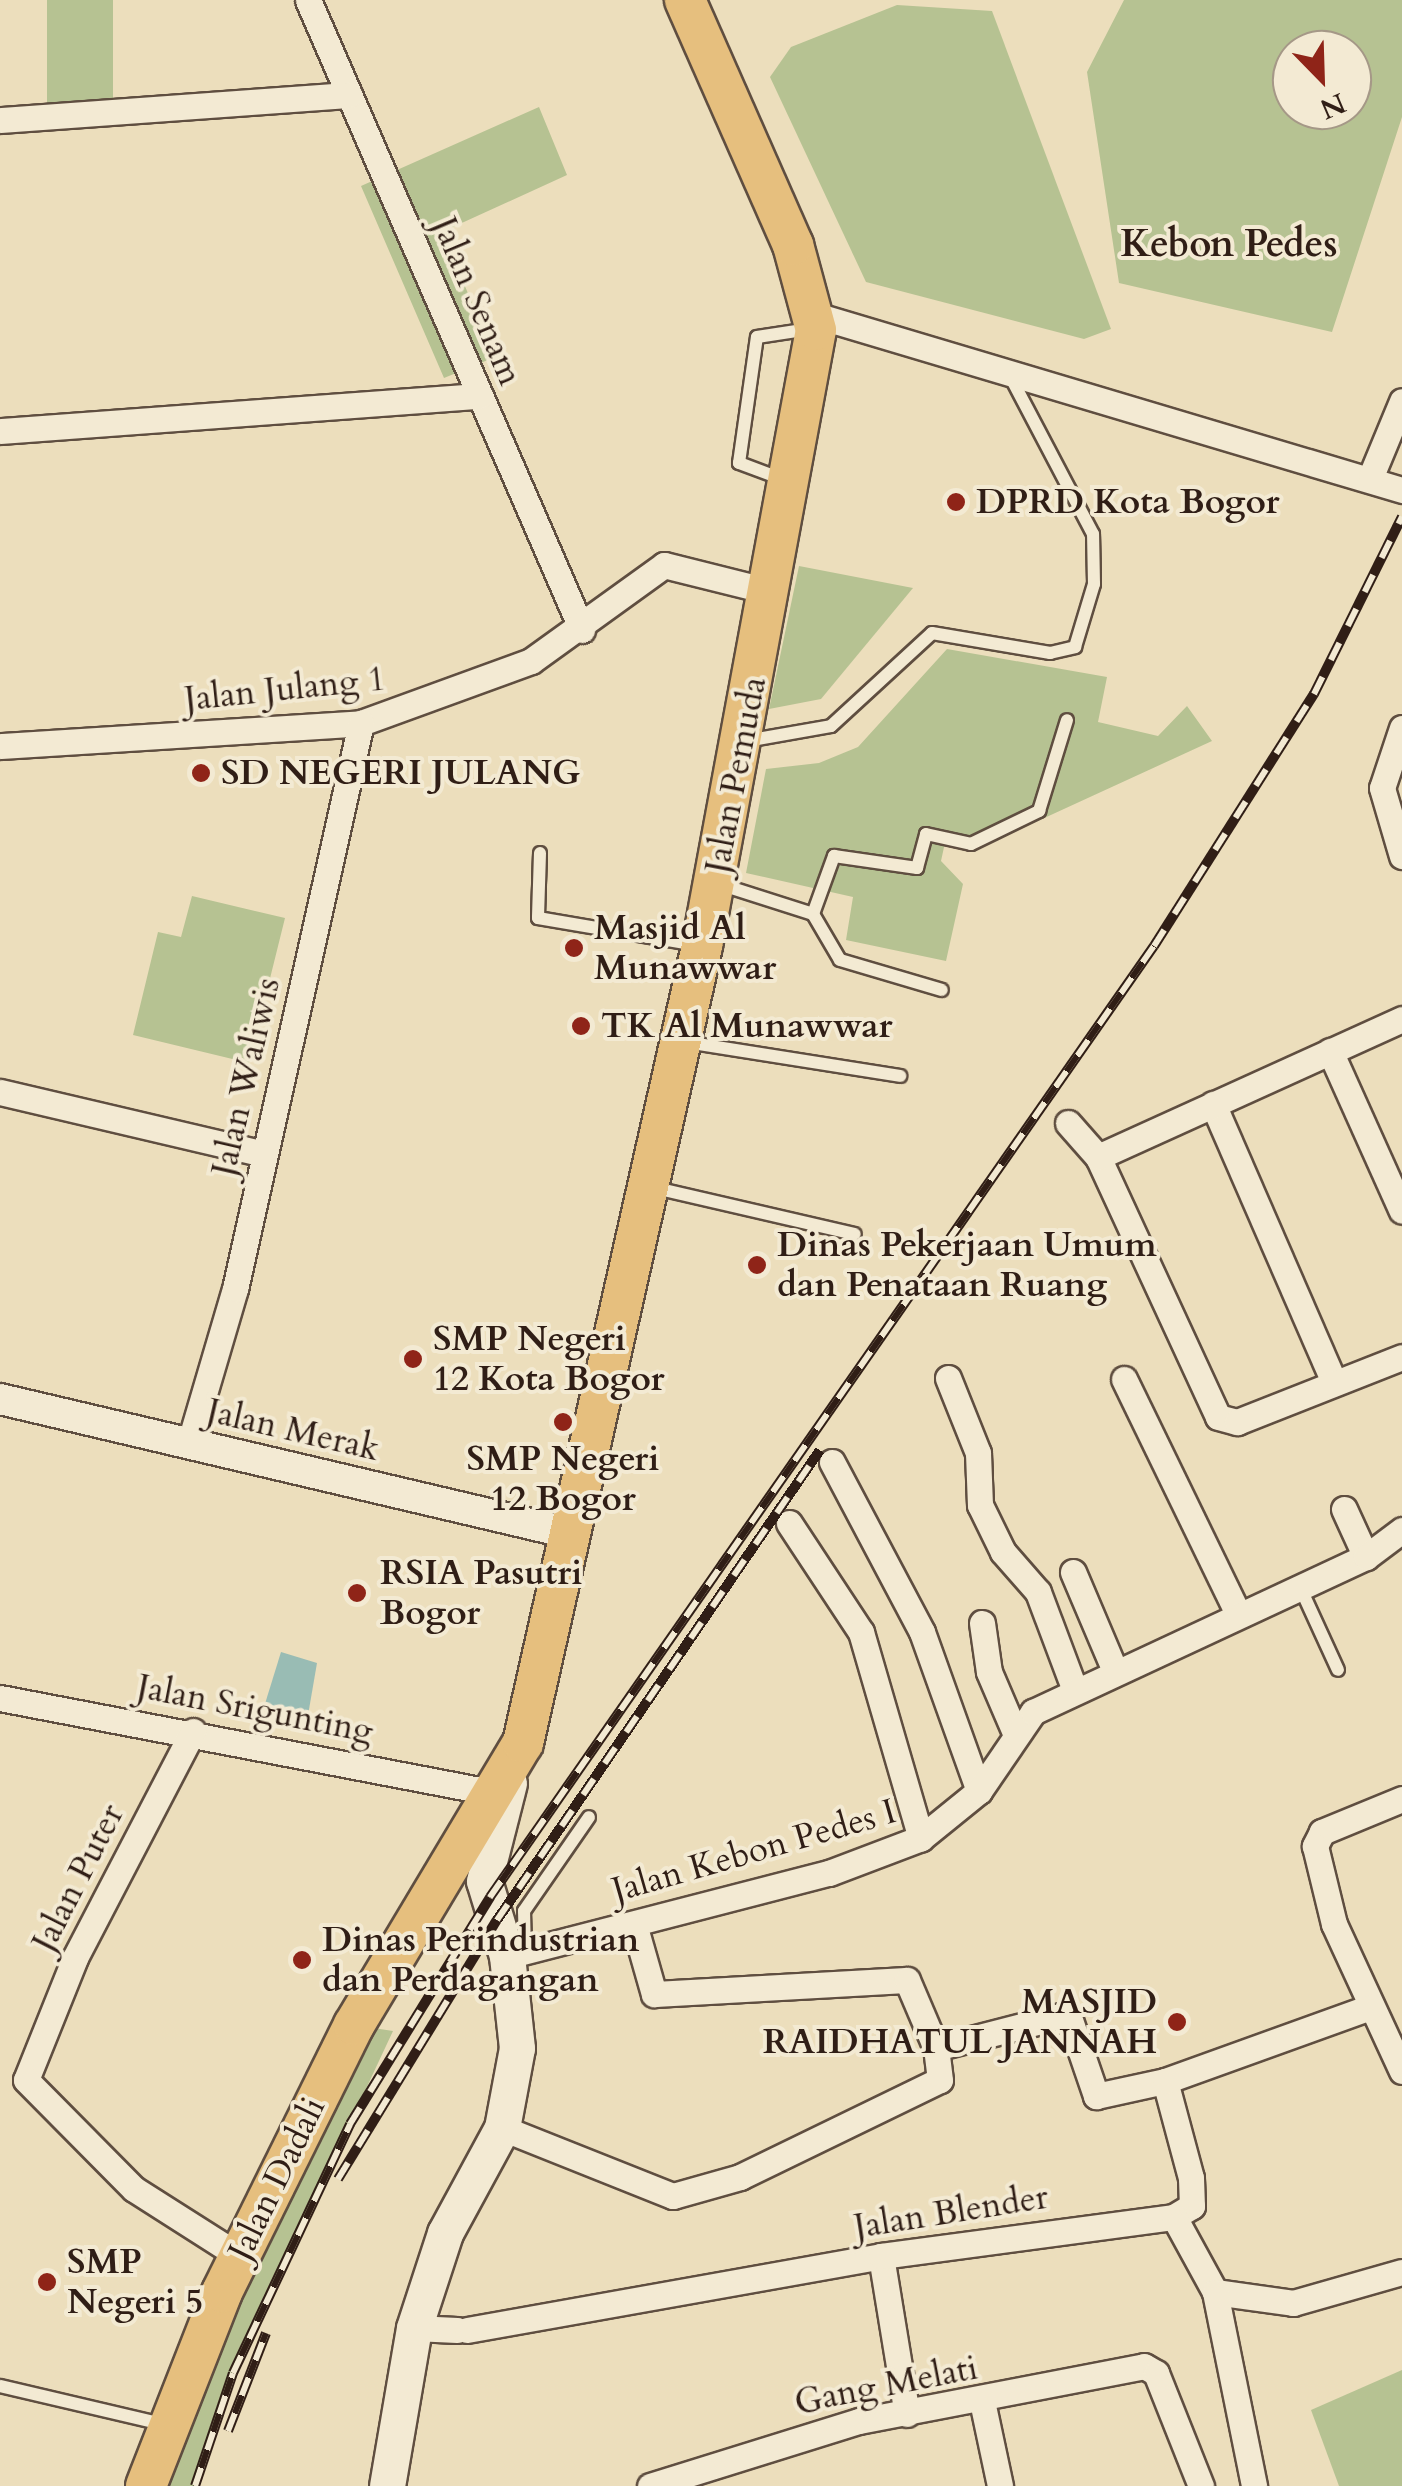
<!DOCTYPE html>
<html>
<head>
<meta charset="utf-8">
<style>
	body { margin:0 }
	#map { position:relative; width:1402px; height:2486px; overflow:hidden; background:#ecdebc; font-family:Cardo,serif }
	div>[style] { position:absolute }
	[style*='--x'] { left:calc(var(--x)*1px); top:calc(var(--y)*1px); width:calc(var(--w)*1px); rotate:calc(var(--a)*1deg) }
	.green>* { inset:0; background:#b6c292; transform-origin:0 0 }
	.water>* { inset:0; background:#99bcb4 }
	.roads { filter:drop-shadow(2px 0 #5f4e40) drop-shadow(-2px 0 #5f4e40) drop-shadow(0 2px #5f4e40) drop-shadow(0 -2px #5f4e40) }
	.service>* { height:12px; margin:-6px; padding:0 6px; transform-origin:6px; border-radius:6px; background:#f3ead3 }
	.minor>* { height:25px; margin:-12.5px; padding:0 12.5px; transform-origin:12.5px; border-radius:12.5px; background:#f3ead3 }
	.tertiary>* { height:30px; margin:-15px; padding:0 15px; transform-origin:15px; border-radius:15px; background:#f3ead3 }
	.secondary>* { height:35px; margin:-17.5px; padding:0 17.5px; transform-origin:17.5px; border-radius:17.5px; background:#f3ead3 }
	.primary>* { height:40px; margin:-20px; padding:0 20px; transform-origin:20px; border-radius:20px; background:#e6bf7e }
	.rail>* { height:10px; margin-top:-5px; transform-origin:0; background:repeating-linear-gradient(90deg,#f3ead3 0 19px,#301e16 0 38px); box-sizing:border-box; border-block:2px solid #301e16 }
	.dots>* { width:28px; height:28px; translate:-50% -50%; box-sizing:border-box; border:5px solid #f3ead3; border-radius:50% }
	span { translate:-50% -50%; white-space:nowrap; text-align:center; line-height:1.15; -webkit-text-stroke:8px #f3ead3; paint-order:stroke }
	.street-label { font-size:35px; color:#301e16 }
	.poi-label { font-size:35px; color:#301e16; font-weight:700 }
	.left { translate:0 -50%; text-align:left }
	.right { translate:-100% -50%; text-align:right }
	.neighbourhood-label { font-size:38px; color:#301e16; font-weight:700 }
	.north { position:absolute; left:1272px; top:30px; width:100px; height:100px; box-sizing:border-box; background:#f3ead3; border:2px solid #a59887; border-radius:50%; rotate:157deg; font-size:28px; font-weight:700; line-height:40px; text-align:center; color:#301e16 }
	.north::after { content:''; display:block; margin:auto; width:35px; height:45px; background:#8f2418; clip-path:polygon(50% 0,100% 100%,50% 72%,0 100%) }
</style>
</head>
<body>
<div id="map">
	<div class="green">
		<div style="left:47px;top:0;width:66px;height:113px"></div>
		<div style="clip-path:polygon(evenodd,1124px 0,1402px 0,1402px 117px,1332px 332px,1119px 283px,1087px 72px,1124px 0,1292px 50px,1352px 50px,1352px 110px,1292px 110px,1292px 50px)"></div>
		<div style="clip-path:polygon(897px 5px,992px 11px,1111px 329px,1084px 339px,866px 282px,770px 77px,791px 47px)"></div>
		<div style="clip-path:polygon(539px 107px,567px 175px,442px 232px,495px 357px,444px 378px,361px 186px)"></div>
		<div style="clip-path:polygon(799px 566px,913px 588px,821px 699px,769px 709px)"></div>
		<div style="clip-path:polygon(947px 649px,1107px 677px,1098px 722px,1158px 736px,1187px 706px,1212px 741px,979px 848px,946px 838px,941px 861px,963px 884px,946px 961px,846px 940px,853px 897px,746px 873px,766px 769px,819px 763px,858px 747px)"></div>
		<div style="clip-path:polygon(192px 896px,285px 918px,249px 1063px,133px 1035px,158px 932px,181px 937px)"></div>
		<div style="clip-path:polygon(354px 2025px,393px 2031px,233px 2373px,195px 2486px,147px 2486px)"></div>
		<div style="clip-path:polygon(1402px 2370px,1402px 2486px,1339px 2486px,1311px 2410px)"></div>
	</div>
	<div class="water">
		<div style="clip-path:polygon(281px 1652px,317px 1663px,307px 1721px,264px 1707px)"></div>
	</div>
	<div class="roads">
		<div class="service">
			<div style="--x:782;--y:479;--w:46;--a:-159.6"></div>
			<div style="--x:739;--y:463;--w:127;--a:-81.9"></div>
			<div style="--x:757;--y:337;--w:53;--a:-8.7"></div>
			<div style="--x:746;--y:741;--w:86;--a:-10"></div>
			<div style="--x:831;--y:726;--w:137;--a:-42.6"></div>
			<div style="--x:932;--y:633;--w:120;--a:9.6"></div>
			<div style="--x:1050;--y:653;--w:26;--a:-13"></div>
			<div style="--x:1075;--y:647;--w:66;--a:-73.2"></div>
			<div style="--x:1094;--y:584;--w:50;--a:-91.1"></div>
			<div style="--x:1093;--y:534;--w:181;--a:-117.7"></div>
			<div style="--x:540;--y:853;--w:65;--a:91.8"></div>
			<div style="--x:538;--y:918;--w:160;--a:9.7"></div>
			<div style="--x:716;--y:883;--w:102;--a:17.7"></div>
			<div style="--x:813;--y:914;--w:53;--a:59.6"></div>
			<div style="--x:840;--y:960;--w:106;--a:16.4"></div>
			<div style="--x:813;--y:914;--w:62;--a:-70.1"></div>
			<div style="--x:834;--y:856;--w:84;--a:8.2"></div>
			<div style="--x:917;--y:868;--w:35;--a:-75"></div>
			<div style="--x:926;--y:834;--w:46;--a:12.5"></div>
			<div style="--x:971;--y:844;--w:76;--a:-25.9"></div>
			<div style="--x:1039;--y:811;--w:95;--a:-72.9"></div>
			<div style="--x:686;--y:1042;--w:217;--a:9"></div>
			<div style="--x:651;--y:1187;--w:209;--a:13"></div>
			<div style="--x:1300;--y:1587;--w:91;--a:65.4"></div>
			<div style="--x:525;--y:1951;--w:40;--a:-91.4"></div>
			<div style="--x:524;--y:1911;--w:114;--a:-55.3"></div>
			<div style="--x:0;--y:2386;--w:171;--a:13.2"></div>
		</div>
		<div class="minor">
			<div style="--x:308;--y:0;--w:687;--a:66.49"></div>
			<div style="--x:0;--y:120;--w:350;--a:-4.1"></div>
			<div style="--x:815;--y:315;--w:613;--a:16.6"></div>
			<div style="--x:0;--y:431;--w:481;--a:-4.2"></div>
			<div style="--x:1371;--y:476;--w:81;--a:-67.5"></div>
			<div style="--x:1402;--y:728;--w:63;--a:108.4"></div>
			<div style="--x:1382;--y:788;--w:71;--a:73.6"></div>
			<div style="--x:0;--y:746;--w:362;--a:-3.6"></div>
			<div style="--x:361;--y:723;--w:181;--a:-20"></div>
			<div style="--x:531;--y:661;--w:164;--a:-35.8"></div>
			<div style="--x:664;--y:565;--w:111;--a:14"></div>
			<div style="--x:1330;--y:1051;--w:175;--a:65.8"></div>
			<div style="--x:0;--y:1092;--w:271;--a:13.2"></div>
			<div style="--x:1213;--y:1104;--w:303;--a:66.5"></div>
			<div style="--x:1068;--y:1123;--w:45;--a:48.6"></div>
			<div style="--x:1098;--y:1157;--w:286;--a:65.2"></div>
			<div style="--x:1218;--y:1417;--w:20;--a:15"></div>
			<div style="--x:1237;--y:1422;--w:177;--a:-21.5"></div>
			<div style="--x:1098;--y:1157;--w:334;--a:-24.4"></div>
			<div style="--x:948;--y:1378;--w:81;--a:68.2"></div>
			<div style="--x:978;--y:1453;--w:52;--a:87.8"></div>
			<div style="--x:980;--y:1505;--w:52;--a:63.9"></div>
			<div style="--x:1003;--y:1552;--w:53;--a:48.8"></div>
			<div style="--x:1038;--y:1592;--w:103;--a:69.4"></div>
			<div style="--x:1124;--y:1379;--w:261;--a:64.1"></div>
			<div style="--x:189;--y:1445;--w:163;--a:-73.6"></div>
			<div style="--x:235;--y:1289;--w:580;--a:-77.45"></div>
			<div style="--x:832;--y:1462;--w:192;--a:62.1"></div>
			<div style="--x:922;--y:1632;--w:169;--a:70.3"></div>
			<div style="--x:1344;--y:1509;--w:53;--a:65.4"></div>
			<div style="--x:789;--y:1523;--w:131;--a:56.6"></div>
			<div style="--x:861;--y:1632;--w:215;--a:73.8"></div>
			<div style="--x:1073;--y:1572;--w:108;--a:67"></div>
			<div style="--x:982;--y:1623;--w:49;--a:81.9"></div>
			<div style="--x:989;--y:1672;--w:69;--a:66.8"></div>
			<div style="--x:0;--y:1698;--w:504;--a:10.86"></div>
			<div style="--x:193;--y:1731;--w:256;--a:117.5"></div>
			<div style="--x:75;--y:1958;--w:131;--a:111.9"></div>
			<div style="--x:26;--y:2080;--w:153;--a:45.3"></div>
			<div style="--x:134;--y:2189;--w:125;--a:32.5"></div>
			<div style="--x:1402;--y:1799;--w:87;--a:157.6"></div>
			<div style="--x:1322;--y:1832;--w:16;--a:117"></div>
			<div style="--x:1315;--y:1846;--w:80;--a:76.3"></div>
			<div style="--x:1334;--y:1924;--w:162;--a:65.2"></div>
			<div style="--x:634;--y:1924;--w:73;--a:74.1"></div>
			<div style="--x:654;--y:1994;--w:253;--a:-3.2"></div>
			<div style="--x:907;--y:1980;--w:74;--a:66.9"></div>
			<div style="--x:507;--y:1956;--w:333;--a:-14.5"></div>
			<div style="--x:829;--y:1873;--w:98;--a:-20.8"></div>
			<div style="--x:921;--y:1838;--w:75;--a:-39"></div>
			<div style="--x:979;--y:1791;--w:96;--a:-55.6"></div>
			<div style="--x:1033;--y:1712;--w:367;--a:-25"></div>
			<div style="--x:1366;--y:1557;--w:45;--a:-36.9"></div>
			<div style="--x:1165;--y:2081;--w:100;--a:75"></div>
			<div style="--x:1191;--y:2178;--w:28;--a:88"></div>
			<div style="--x:1192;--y:2206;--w:21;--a:149"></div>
			<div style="--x:502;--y:2128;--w:184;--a:21.7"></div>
			<div style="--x:673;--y:2196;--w:70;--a:-15.8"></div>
			<div style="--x:740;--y:2177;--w:222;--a:-25.9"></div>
			<div style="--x:940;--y:2080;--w:32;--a:-97"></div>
			<div style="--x:936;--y:2048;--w:136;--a:-14.4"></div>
			<div style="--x:1068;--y:2014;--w:87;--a:71.1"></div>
			<div style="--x:1096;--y:2096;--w:71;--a:-12.3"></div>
			<div style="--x:1165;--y:2081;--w:219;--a:-19.8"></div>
			<div style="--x:881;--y:2256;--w:160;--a:80.7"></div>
			<div style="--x:1215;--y:2292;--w:79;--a:8"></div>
			<div style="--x:1293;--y:2303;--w:113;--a:-15.9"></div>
			<div style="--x:414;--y:2328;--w:43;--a:2.7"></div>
			<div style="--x:467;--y:2330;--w:421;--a:-10.1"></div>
			<div style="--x:881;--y:2256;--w:296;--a:-7.6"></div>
			<div style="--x:1174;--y:2217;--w:85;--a:61.3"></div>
			<div style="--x:1215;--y:2292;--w:198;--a:78.6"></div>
			<div style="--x:982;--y:2401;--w:87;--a:78"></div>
			<div style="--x:650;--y:2486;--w:219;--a:-17.3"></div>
			<div style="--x:859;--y:2421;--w:290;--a:-10.9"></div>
			<div style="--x:1144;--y:2366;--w:14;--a:30"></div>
			<div style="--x:1156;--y:2373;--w:122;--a:68.3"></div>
		</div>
		<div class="tertiary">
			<div style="--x:0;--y:1399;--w:585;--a:13.25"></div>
		</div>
		<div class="secondary">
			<div style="--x:387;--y:2486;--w:160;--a:-80.3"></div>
			<div style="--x:414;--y:2328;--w:100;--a:-71.9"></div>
			<div style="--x:445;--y:2233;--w:119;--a:-61.5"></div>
			<div style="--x:502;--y:2128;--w:81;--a:-79.4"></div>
			<div style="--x:517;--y:2048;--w:93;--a:-96.2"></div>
			<div style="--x:507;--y:1956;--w:78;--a:-107"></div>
			<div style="--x:484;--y:1881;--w:101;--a:-75.7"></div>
		</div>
		<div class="primary">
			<div style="--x:146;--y:2486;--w:208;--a:-68.6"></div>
			<div style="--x:222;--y:2292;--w:298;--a:-63.7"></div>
			<div style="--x:354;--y:2025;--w:329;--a:-59.1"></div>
			<div style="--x:523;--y:1743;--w:817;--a:-77.34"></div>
			<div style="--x:702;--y:946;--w:626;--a:-79.52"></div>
			<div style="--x:816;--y:330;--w:88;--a:-105.1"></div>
			<div style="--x:793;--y:245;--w:268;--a:-113.8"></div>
		</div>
	</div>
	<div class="rail">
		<div style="--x:338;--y:2179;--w:304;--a:-58.5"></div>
		<div style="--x:497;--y:1920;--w:570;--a:-55.5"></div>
		<div style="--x:228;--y:2431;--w:105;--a:-68.8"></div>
		<div style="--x:195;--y:2486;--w:119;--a:-71.4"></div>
		<div style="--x:233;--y:2373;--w:275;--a:-64.8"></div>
		<div style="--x:350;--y:2124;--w:267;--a:-58.3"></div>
		<div style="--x:490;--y:1897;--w:1160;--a:-55.08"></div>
		<div style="--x:1154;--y:946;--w:299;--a:-57.6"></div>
		<div style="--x:1314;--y:694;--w:198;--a:-63.6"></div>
	</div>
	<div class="dots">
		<div style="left:956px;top:502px;background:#8f2418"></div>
		<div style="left:201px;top:773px;background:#8f2418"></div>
		<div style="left:574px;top:948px;background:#8f2418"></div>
		<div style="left:581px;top:1026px;background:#8f2418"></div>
		<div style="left:757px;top:1265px;background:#8f2418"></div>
		<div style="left:413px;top:1359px;background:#8f2418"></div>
		<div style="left:563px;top:1422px;background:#8f2418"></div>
		<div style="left:357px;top:1593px;background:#8f2418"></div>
		<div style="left:302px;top:1960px;background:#8f2418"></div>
		<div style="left:1177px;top:2022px;background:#8f2418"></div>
		<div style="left:47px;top:2282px;background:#8f2418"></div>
	</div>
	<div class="street-label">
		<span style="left:477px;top:301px;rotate:67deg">Jalan Senam</span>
		<span style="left:285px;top:689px;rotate:-6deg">Jalan Julang 1</span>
		<span style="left:736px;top:775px;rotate:-79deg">Jalan Pemuda</span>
		<span style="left:246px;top:1077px;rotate:-77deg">Jalan Waliwis</span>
		<span style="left:293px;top:1430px;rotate:13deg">Jalan Merak</span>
		<span style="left:255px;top:1709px;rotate:11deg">Jalan Srigunting</span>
		<span style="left:754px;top:1851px;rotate:-16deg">Jalan Kebon Pedes I</span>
		<span style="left:78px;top:1878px;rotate:-63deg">Jalan Puter</span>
		<span style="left:277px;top:2179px;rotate:-64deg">Jalan Dadali</span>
		<span style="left:951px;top:2212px;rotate:-9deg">Jalan Blender</span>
		<span style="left:886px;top:2385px;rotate:-11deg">Gang Melati</span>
	</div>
	<div class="poi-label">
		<span class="left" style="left:976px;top:502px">DPRD Kota Bogor</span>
		<span class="left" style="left:221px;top:773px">SD NEGERI JULANG</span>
		<span class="left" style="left:594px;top:948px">Masjid Al<br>Munawwar</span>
		<span class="left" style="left:601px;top:1026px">TK Al Munawwar</span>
		<span class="left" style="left:777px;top:1265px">Dinas Pekerjaan Umum<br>dan Penataan Ruang</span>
		<span class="left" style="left:433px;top:1359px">SMP Negeri<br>12 Kota Bogor</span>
		<span style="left:563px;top:1479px">SMP Negeri<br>12 Bogor</span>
		<span class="left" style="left:380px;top:1593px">RSIA Pasutri<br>Bogor</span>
		<span class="left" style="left:322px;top:1960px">Dinas Perindustrian<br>dan Perdagangan</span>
		<span class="right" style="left:1157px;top:2022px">MASJID<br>RAIDHATUL JANNAH</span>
		<span class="left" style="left:67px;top:2282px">SMP<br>Negeri 5</span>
	</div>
	<div class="neighbourhood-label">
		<span style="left:1229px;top:245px">Kebon Pedes</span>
	</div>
	<div class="north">N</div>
</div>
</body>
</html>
